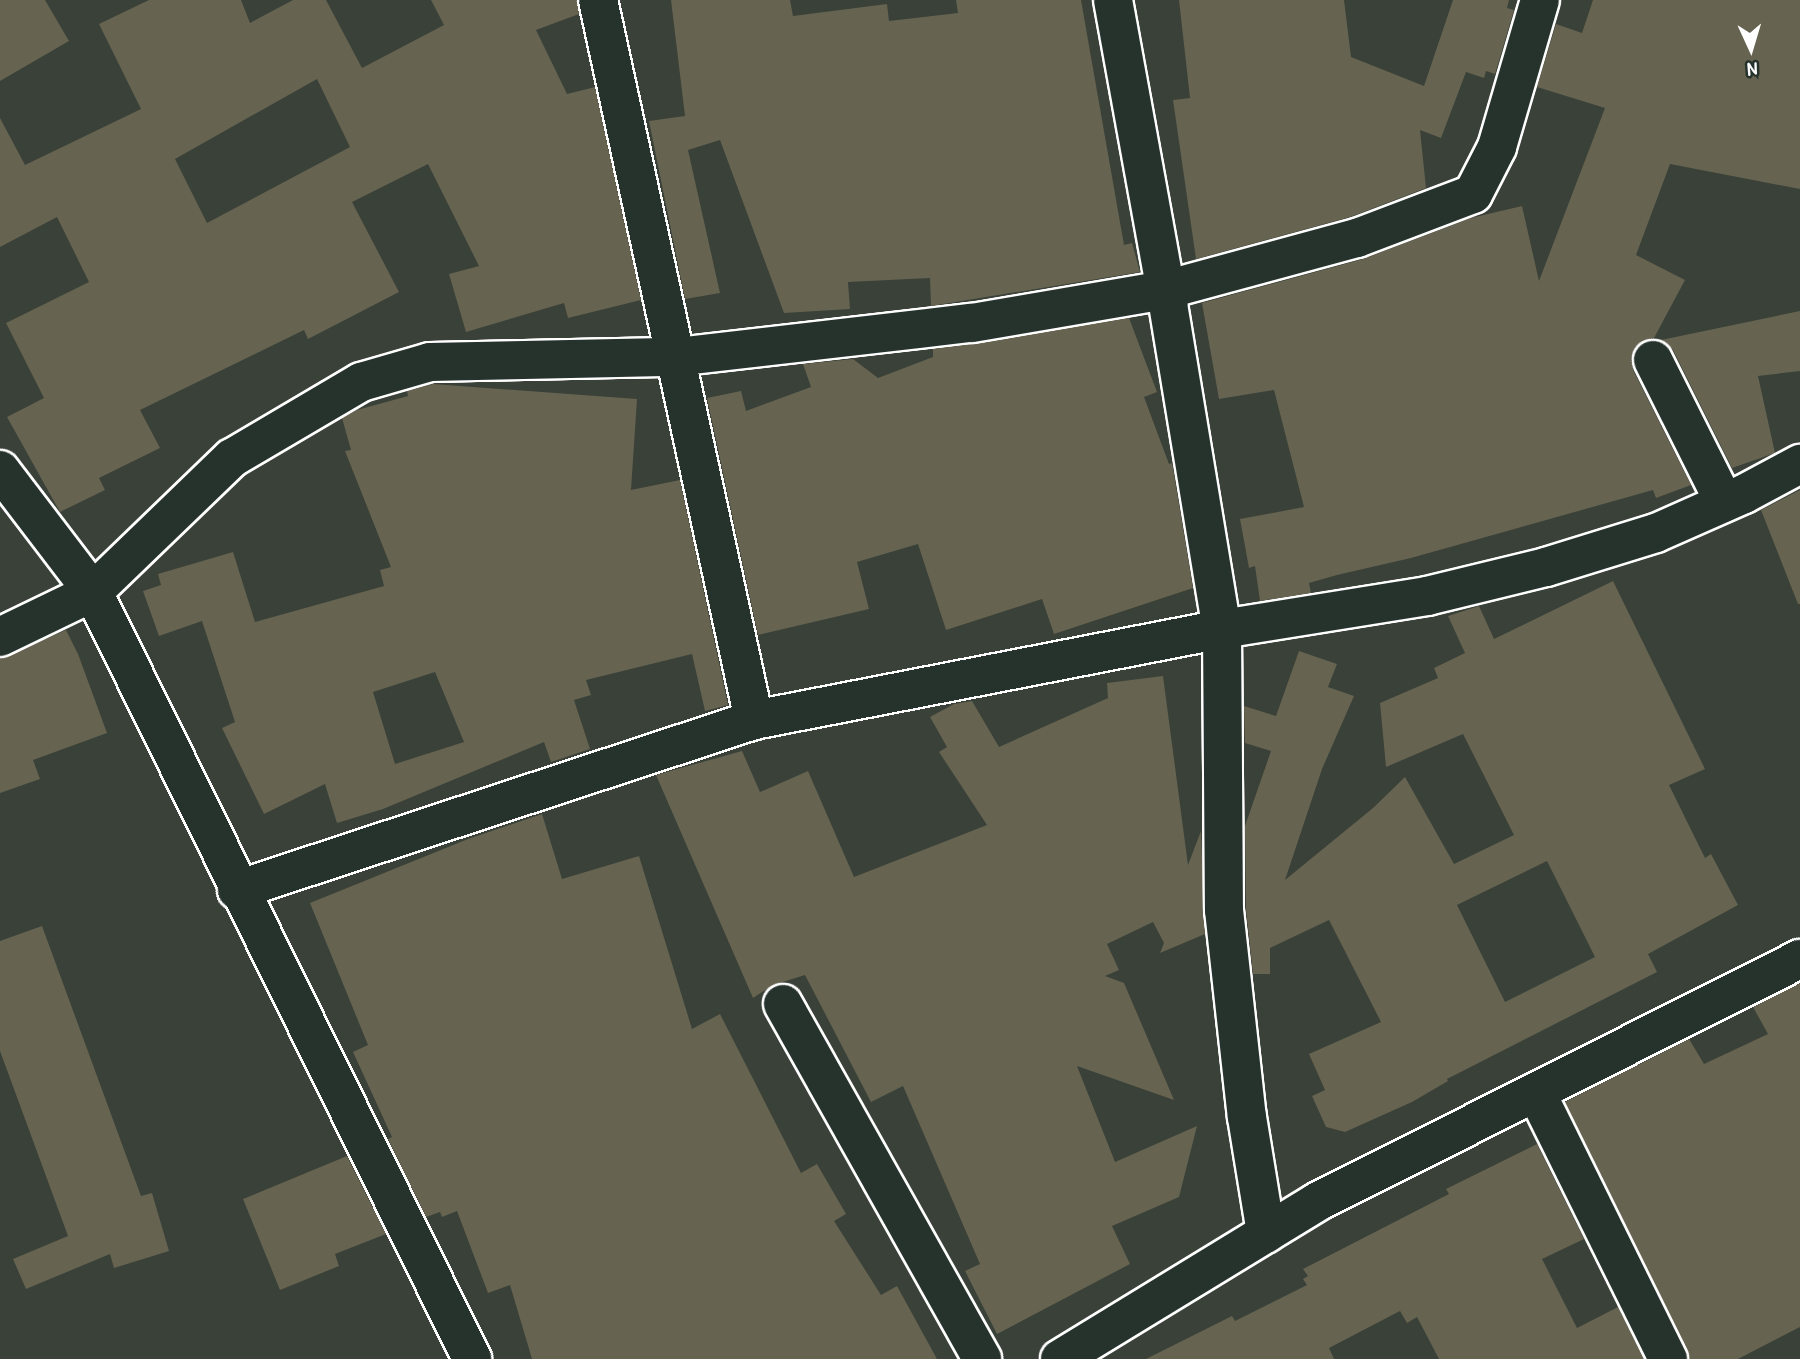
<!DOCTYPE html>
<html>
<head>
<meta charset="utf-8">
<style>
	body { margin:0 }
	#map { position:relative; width:1800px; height:1359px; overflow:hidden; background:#394138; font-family:"Patrick Hand",sans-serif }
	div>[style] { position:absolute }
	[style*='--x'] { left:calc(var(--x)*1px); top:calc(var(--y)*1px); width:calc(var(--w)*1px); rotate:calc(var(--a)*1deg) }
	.building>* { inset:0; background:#666350 }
	.roads { filter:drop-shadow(2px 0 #fff) drop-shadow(-2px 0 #fff) drop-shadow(0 2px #fff) drop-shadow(0 -2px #fff) }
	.street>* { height:38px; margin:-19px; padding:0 19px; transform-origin:19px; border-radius:19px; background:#26332d }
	span { translate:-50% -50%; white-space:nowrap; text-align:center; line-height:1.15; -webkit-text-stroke:6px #26332d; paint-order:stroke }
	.north { position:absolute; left:1716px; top:14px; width:70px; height:70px; -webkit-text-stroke:5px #26332d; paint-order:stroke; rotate:176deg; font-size:19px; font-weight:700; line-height:28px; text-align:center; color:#fff }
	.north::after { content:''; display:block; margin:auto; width:24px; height:32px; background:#fff; clip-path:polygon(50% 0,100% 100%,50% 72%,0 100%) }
</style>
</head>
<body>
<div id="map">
	<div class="building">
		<div style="clip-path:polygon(0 0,45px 0,69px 41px,0 81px)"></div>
		<div style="clip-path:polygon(evenodd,149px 0,241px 0,250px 23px,293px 0,326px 0,362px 68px,444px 25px,431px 0,577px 0,579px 14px,536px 30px,567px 94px,595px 87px,641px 300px,568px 318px,564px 303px,466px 332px,449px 274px,479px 266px,428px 164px,352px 202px,399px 292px,308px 339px,304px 330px,140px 410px,160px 448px,99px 478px,105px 490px,60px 512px,7px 417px,44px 398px,6px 323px,89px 282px,57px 217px,0 247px,0 118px,25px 165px,141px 109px,99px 24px,149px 0,317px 79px,350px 147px,207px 223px,175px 159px,317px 79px)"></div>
		<div style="clip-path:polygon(671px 0,790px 0,793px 16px,887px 4px,889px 21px,958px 13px,956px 0,1081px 0,1124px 245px,1132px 243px,1140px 272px,931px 306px,930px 278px,848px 282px,850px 309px,784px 313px,720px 140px,688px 150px,720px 293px,685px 299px,649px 121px,685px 116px)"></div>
		<div style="clip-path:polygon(1179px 0,1344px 0,1351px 57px,1424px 86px,1453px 0,1509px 0,1507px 8px,1514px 10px,1495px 74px,1486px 71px,1484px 78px,1466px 72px,1441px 138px,1420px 130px,1426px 188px,1350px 217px,1196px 259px,1173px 100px,1190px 98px)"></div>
		<div style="clip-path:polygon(1593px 0,1800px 0,1800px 189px,1670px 164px,1636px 255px,1685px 280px,1654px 338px,1643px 341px,1635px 347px,1631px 359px,1633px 370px,1691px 485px,1656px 498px,1653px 490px,1411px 558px,1337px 575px,1309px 583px,1311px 593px,1260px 601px,1255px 566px,1249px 568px,1240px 519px,1304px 507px,1274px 390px,1219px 399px,1202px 303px,1363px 259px,1471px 218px,1522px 206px,1539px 281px,1605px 108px,1537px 87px,1556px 24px,1582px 33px)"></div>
		<div style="clip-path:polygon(1800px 311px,1800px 371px,1758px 376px,1775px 453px,1732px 468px,1673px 350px,1661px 340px)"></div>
		<div style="clip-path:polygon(1129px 318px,1157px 392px,1144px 397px,1169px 464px,1172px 463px,1193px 588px,1054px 634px,1042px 599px,946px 630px,918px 544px,857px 562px,869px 609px,758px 635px,707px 398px,741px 391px,746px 411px,811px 387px,803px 364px,853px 359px,878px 378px,933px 357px,933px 349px)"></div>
		<div style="clip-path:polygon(evenodd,433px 384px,637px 399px,631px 490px,680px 480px,728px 705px,705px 711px,692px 654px,586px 680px,591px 695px,574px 700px,590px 749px,551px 762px,544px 742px,383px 809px,337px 823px,325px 784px,264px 814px,222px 728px,235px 722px,202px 621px,159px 636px,143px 591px,161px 585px,158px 574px,233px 552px,255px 622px,384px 586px,380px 570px,391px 567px,345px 451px,351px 450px,342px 418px,357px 410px,408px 396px,407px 391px,433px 384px,435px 672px,464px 742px,395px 764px,373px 692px,435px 672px)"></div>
		<div style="clip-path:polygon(1800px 490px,1800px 604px,1798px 604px,1761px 510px)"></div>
		<div style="clip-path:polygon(evenodd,1613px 581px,1705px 769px,1669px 785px,1705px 858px,1711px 854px,1738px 905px,1648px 954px,1657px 972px,1447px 1079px,1448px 1081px,1412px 1102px,1345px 1132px,1326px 1127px,1312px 1096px,1325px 1090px,1309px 1054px,1381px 1022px,1329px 920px,1270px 948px,1270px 974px,1253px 974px,1246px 909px,1245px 826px,1271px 751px,1245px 743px,1244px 706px,1276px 716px,1299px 651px,1337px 664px,1328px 687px,1354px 696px,1322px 769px,1285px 880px,1373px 808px,1405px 777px,1454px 864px,1514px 835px,1463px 734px,1386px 767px,1380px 703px,1438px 678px,1434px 668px,1465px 653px,1448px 616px,1479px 606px,1494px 639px,1613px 581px,1547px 861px,1595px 957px,1505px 1002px,1457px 905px,1547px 861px)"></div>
		<div style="clip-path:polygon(66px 630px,78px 654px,107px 733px,33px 760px,40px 779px,0 793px,0 659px)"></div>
		<div style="clip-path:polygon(1163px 676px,1188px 865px,1201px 831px,1205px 934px,1160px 953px,1164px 943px,1153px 922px,1107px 944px,1119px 970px,1105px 976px,1124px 983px,1174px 1100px,1077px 1066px,1115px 1162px,1197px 1126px,1179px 1197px,1112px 1226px,1130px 1264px,997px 1334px,965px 1271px,980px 1264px,903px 1086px,871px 1102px,805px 975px,773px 985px,753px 998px,656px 775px,742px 751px,760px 792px,808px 771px,854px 877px,987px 825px,939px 752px,947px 747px,930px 717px,954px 704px,972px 701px,999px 747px,1108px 698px,1107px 683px)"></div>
		<div style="clip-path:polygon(542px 814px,562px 879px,639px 856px,692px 1029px,720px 1014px,801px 1173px,817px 1164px,846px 1214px,834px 1221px,881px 1295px,897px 1286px,937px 1359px,532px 1359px,510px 1285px,488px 1293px,457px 1211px,442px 1217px,440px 1212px,426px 1217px,388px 1139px,392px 1137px,353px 1052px,368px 1045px,310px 903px,468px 839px)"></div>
		<div style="clip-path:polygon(42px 926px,141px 1196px,152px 1193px,169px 1251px,114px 1268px,110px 1254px,26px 1289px,13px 1259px,68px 1236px,0 1051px,0 941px)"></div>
		<div style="clip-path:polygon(1800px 983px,1800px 1327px,1738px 1359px,1690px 1359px,1565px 1102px,1689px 1039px,1704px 1064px,1768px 1034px,1753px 1007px)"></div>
		<div style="clip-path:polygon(1537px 1144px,1584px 1239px,1542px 1259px,1577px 1328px,1618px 1307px,1644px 1359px,1439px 1359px,1417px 1317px,1407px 1323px,1400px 1311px,1329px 1348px,1334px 1359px,1146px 1359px,1232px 1316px,1235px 1321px,1307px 1285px,1303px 1279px,1308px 1276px,1303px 1269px,1449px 1194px,1446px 1189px)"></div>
		<div style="clip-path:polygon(347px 1156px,386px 1234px,335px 1254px,339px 1266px,280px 1290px,243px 1199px)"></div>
	</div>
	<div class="roads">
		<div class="street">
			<div style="--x:598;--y:0;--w:737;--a:77.77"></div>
			<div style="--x:1113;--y:0;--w:309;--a:79.7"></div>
			<div style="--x:1168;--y:304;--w:329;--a:80.6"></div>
			<div style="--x:1222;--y:629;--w:281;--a:89.6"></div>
			<div style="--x:1224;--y:910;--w:208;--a:83.7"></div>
			<div style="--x:1247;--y:1117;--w:118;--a:80.7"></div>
			<div style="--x:1653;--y:360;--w:159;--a:63.4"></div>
			<div style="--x:0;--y:470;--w:153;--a:52.7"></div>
			<div style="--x:93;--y:592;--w:856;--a:63.7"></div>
			<div style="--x:0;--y:637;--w:103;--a:-25.8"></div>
			<div style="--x:93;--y:592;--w:193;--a:-44"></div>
			<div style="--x:232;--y:458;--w:150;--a:-30.5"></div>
			<div style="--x:361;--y:382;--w:72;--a:-16.2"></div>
			<div style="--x:430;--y:362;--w:246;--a:-1.2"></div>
			<div style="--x:676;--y:357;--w:298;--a:-6.6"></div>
			<div style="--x:972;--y:323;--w:196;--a:-9.7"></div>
			<div style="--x:1165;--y:290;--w:199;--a:-15.2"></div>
			<div style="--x:1357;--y:238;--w:124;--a:-20.8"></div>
			<div style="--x:1473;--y:194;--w:53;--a:-62.9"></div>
			<div style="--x:1497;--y:147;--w:153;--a:-73.7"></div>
			<div style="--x:237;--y:890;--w:544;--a:-18.2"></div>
			<div style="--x:754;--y:720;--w:477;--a:-11"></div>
			<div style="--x:1222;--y:629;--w:208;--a:-9.1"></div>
			<div style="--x:1427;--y:596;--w:122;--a:-13.7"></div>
			<div style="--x:1546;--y:567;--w:115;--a:-17.2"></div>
			<div style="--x:1656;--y:533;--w:96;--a:-23.9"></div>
			<div style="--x:1744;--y:494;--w:64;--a:-28.2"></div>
			<div style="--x:783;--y:1004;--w:407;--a:60.7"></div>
			<div style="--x:1536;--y:1092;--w:298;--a:63.7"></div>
			<div style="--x:1060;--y:1359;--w:301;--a:-31.4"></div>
			<div style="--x:1317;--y:1202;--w:541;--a:-26.71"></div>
		</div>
	</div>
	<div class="north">N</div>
</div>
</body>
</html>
